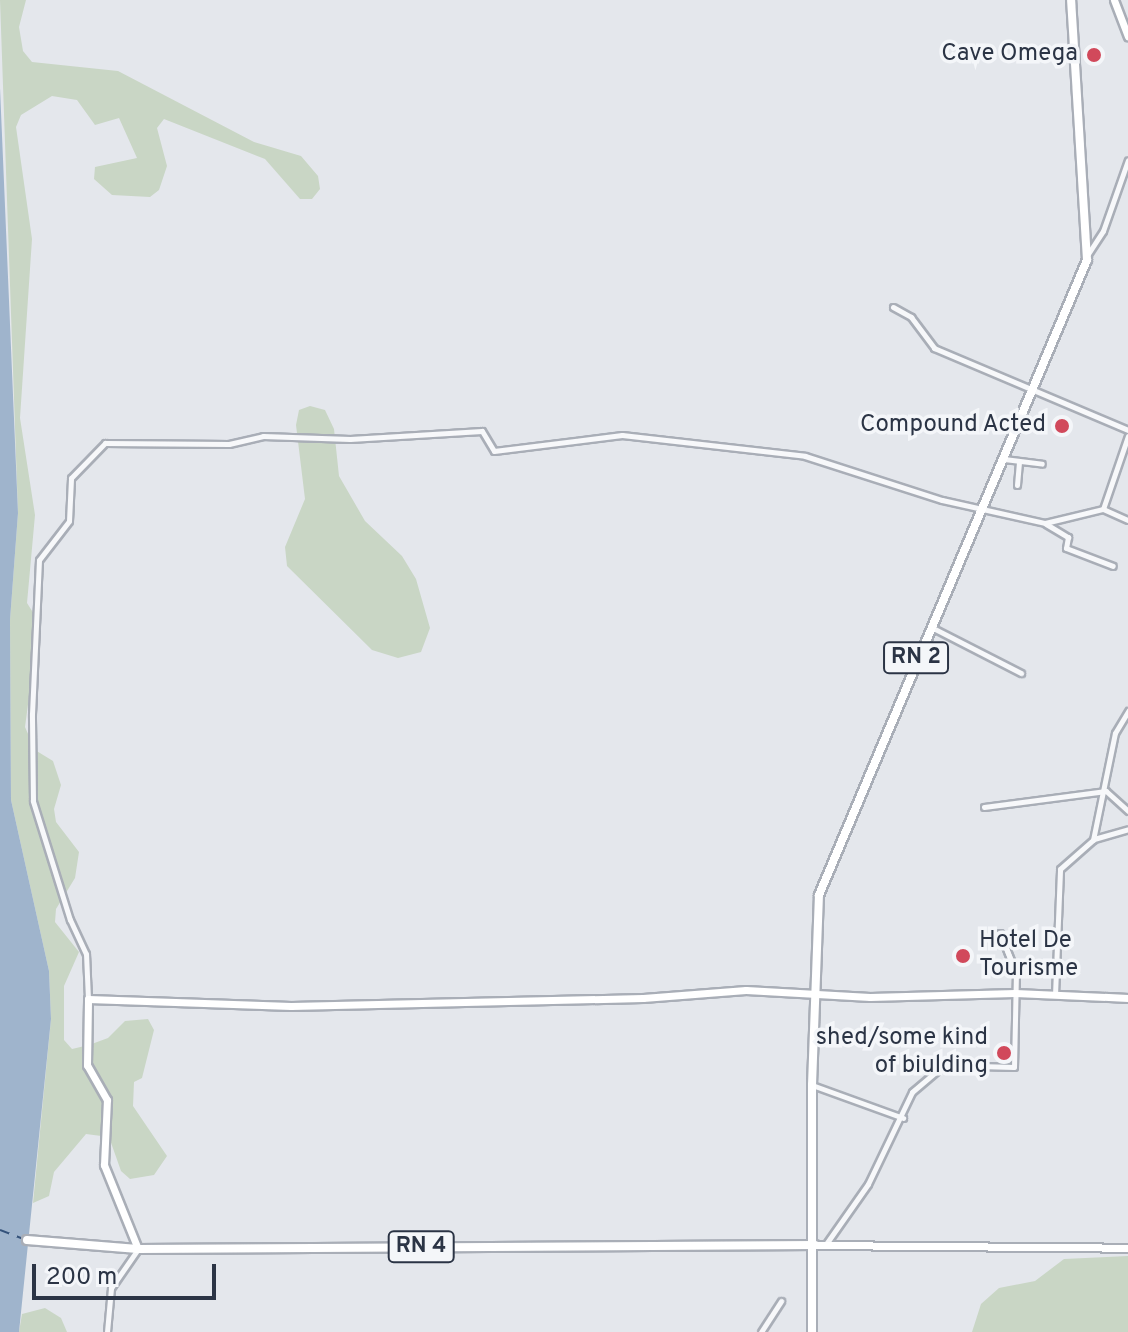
<!DOCTYPE html>
<html>
<head>
<meta charset="utf-8">
<style>
	body { margin:0 }
	#map { position:relative; width:1128px; height:1332px; overflow:hidden; background:#e4e7ec; font-family:Overpass,sans-serif }
	div>[style] { position:absolute }
	[style*='--x'] { left:calc(var(--x)*1px); top:calc(var(--y)*1px); width:calc(var(--w)*1px); rotate:calc(var(--a)*1deg) }
	.green>* { inset:0; background:#c9d6c5 }
	.water>* { inset:0; background:#9fb4cc }
	.ferry>* { height:2px; margin-top:-1px; transform-origin:0; background:repeating-linear-gradient(90deg,#34527a 0 10px,transparent 0 18px) }
	.roads { filter:drop-shadow(2px 0 #a9aeb7) drop-shadow(-2px 0 #a9aeb7) drop-shadow(0 2px #a9aeb7) drop-shadow(0 -2px #a9aeb7) }
	.street>* { height:5px; margin:-2.5px; padding:0 2.5px; transform-origin:2.5px; border-radius:2.5px; background:#f7f8fa }
	.secondary>* { height:7px; margin:-3.5px; padding:0 3.5px; transform-origin:3.5px; border-radius:3.5px; background:#fff }
	.primary>* { height:8px; margin:-4px; padding:0 4px; transform-origin:4px; border-radius:4px; background:#fff }
	.dots>* { width:22px; height:22px; translate:-50% -50%; box-sizing:border-box; border:4px solid #f4f6f9; border-radius:50% }
	span { translate:-50% -50%; white-space:nowrap; text-align:center; line-height:1.15; -webkit-text-stroke:7px #f4f6f9; paint-order:stroke }
	.shield-label span { padding:2px 6px; background:#f4f6f9; border:2px solid; border-radius:6px; -webkit-text-stroke-width:0 }
	.shield-label { font-size:22px; color:#2b3445; font-weight:700 }
	.poi-label { font-size:24px; color:#2b3445 }
	.right { translate:-100% -50%; text-align:right }
	.left { translate:0 -50%; text-align:left }
	.scale { position:absolute; left:32px; top:1264px; width:184px; height:36px; box-sizing:border-box; border:4px solid #2b3445; border-top:0; padding-left:10px; font-size:24px; line-height:28px; white-space:nowrap; color:#2b3445; -webkit-text-stroke:6px #f4f6f9; paint-order:stroke }
</style>
</head>
<body>
<div id="map">
	<div class="green">
		<div style="clip-path:polygon(0 0,26px 0,19px 27px,23px 51px,32px 62px,118px 71px,254px 142px,301px 156px,318px 176px,320px 189px,312px 199px,300px 199px,265px 159px,164px 119px,157px 128px,167px 166px,159px 190px,150px 197px,112px 195px,94px 179px,95px 167px,137px 158px,119px 118px,95px 125px,77px 100px,52px 96px,21px 115px,16px 127px,32px 239px,20px 418px,35px 515px,27px 603px,39px 622px,25px 727px,35px 750px,53px 761px,61px 785px,54px 809px,56px 822px,79px 852px,75px 878px,56px 909px,55px 922px,79px 952px,64px 986px,64px 1040px,72px 1049px,89px 1045px,108px 1038px,125px 1021px,148px 1019px,154px 1030px,142px 1078px,134px 1082px,133px 1106px,167px 1156px,154px 1175px,130px 1179px,121px 1171px,109px 1137px,86px 1134px,54px 1172px,49px 1196px,33px 1203px,51px 1019px,49px 971px,11px 800px,10px 620px,18px 513px)"></div>
		<div style="clip-path:polygon(310px 406px,325px 410px,334px 429px,339px 476px,365px 521px,402px 556px,416px 579px,430px 628px,421px 652px,398px 658px,372px 650px,287px 566px,285px 547px,305px 499px,296px 425px,299px 410px)"></div>
		<div style="clip-path:polygon(1128px 1256px,1128px 1332px,972px 1332px,981px 1304px,999px 1288px,1035px 1281px,1064px 1259px)"></div>
		<div style="clip-path:polygon(45px 1308px,61px 1318px,67px 1332px,19px 1332px,22px 1314px)"></div>
	</div>
	<div class="water">
		<div style="clip-path:polygon(0 88px,18px 513px,10px 620px,11px 800px,49px 971px,51px 1019px,19px 1332px,0 1332px)"></div>
	</div>
	<div class="ferry">
		<div style="--x:0;--y:1230;--w:28;--a:21"></div>
	</div>
	<div class="roads">
		<div class="street">
			<div style="--x:1088;--y:254;--w:27;--a:-57"></div>
			<div style="--x:1103;--y:231;--w:75;--a:-70.6"></div>
			<div style="--x:893;--y:307;--w:21;--a:29"></div>
			<div style="--x:911;--y:317;--w:39;--a:53"></div>
			<div style="--x:934;--y:348;--w:211;--a:22.9"></div>
			<div style="--x:1004;--y:459;--w:38;--a:7"></div>
			<div style="--x:1017;--y:485;--w:23;--a:-85"></div>
			<div style="--x:1103;--y:509;--w:77;--a:-71.1"></div>
			<div style="--x:1046;--y:524;--w:26;--a:31"></div>
			<div style="--x:1068;--y:537;--w:11;--a:100"></div>
			<div style="--x:1066;--y:548;--w:50;--a:21"></div>
			<div style="--x:933;--y:628;--w:99;--a:27.1"></div>
			<div style="--x:984;--y:807;--w:123;--a:-7.5"></div>
			<div style="--x:1106;--y:791;--w:30;--a:42"></div>
			<div style="--x:1094;--y:839;--w:35;--a:-16"></div>
			<div style="--x:1055;--y:995;--w:126;--a:-87.7"></div>
			<div style="--x:1060;--y:869;--w:44;--a:-41.3"></div>
			<div style="--x:1093;--y:840;--w:109;--a:-78.4"></div>
			<div style="--x:1115;--y:733;--w:26;--a:-59"></div>
			<div style="--x:88;--y:999;--w:45;--a:-92.5"></div>
			<div style="--x:86;--y:954;--w:38;--a:-115"></div>
			<div style="--x:70;--y:920;--w:125;--a:-107.3"></div>
			<div style="--x:33;--y:801;--w:87;--a:-90.7"></div>
			<div style="--x:32;--y:714;--w:154;--a:-87.4"></div>
			<div style="--x:39;--y:560;--w:49;--a:-52.4"></div>
			<div style="--x:69;--y:521;--w:43;--a:-87.3"></div>
			<div style="--x:71;--y:478;--w:49;--a:-45.8"></div>
			<div style="--x:105;--y:443;--w:124;--a:0.5"></div>
			<div style="--x:229;--y:444;--w:35;--a:-13"></div>
			<div style="--x:263;--y:436;--w:87;--a:2"></div>
			<div style="--x:350;--y:439;--w:132;--a:-3.5"></div>
			<div style="--x:482;--y:431;--w:23;--a:59"></div>
			<div style="--x:494;--y:451;--w:129;--a:-7.1"></div>
			<div style="--x:622;--y:435;--w:184;--a:6.5"></div>
			<div style="--x:805;--y:456;--w:144;--a:17.8"></div>
			<div style="--x:942;--y:500;--w:106;--a:12.6"></div>
			<div style="--x:1045;--y:523;--w:60;--a:-13.6"></div>
			<div style="--x:1103;--y:509;--w:27;--a:24"></div>
			<div style="--x:812;--y:1085;--w:97;--a:19.9"></div>
			<div style="--x:826;--y:1244;--w:73;--a:-55"></div>
			<div style="--x:868;--y:1184;--w:102;--a:-64.4"></div>
			<div style="--x:912;--y:1092;--w:42;--a:-40.2"></div>
			<div style="--x:944;--y:1065;--w:70;--a:1.6"></div>
			<div style="--x:1014;--y:1067;--w:94;--a:-88.8"></div>
			<div style="--x:1016;--y:973;--w:43;--a:-111.8"></div>
			<div style="--x:1000;--y:933;--w:41;--a:68.5"></div>
			<div style="--x:107;--y:1332;--w:44;--a:-84.8"></div>
			<div style="--x:111;--y:1288;--w:47;--a:-55.3"></div>
			<div style="--x:761;--y:1332;--w:37;--a:-57"></div>
		</div>
		<div class="secondary">
			<div style="--x:1114;--y:0;--w:39;--a:69"></div>
			<div style="--x:815;--y:1245;--w:313;--a:0.5"></div>
			<div style="--x:138;--y:1249;--w:91;--a:-112"></div>
			<div style="--x:104;--y:1165;--w:65;--a:-87.4"></div>
			<div style="--x:107;--y:1100;--w:40;--a:-119.7"></div>
			<div style="--x:87;--y:1065;--w:66;--a:-89.1"></div>
			<div style="--x:88;--y:999;--w:203;--a:2"></div>
			<div style="--x:291;--y:1006;--w:352;--a:-1.3"></div>
			<div style="--x:643;--y:998;--w:103;--a:-4.4"></div>
			<div style="--x:746;--y:990;--w:124;--a:3.2"></div>
			<div style="--x:870;--y:997;--w:145;--a:-1.6"></div>
			<div style="--x:1015;--y:993;--w:113;--a:2.5"></div>
		</div>
		<div class="primary">
			<div style="--x:27;--y:1240;--w:111;--a:4.6"></div>
			<div style="--x:138;--y:1249;--w:677;--a:-0.34"></div>
			<div style="--x:812;--y:1332;--w:247;--a:-90"></div>
			<div style="--x:812;--y:1085;--w:190;--a:-87.9"></div>
			<div style="--x:819;--y:895;--w:689;--a:-67.12"></div>
			<div style="--x:1087;--y:260;--w:260;--a:-93.5"></div>
		</div>
	</div>
	<div class="dots">
		<div style="left:1094px;top:55px;background:#d1495b"></div>
		<div style="left:1062px;top:426px;background:#d1495b"></div>
		<div style="left:963px;top:956px;background:#d1495b"></div>
		<div style="left:1004px;top:1053px;background:#d1495b"></div>
	</div>
	<div class="shield-label">
		<span style="left:916px;top:658px">RN 2</span>
		<span style="left:421px;top:1247px">RN 4</span>
	</div>
	<div class="poi-label">
		<span class="right" style="left:1078px;top:55px">Cave Omega</span>
		<span class="right" style="left:1046px;top:426px">Compound Acted</span>
		<span class="left" style="left:979px;top:956px">Hotel De<br>Tourisme</span>
		<span class="right" style="left:988px;top:1053px">shed/some kind<br>of biulding</span>
	</div>
	<div class="scale">200 m</div>
</div>
</body>
</html>
